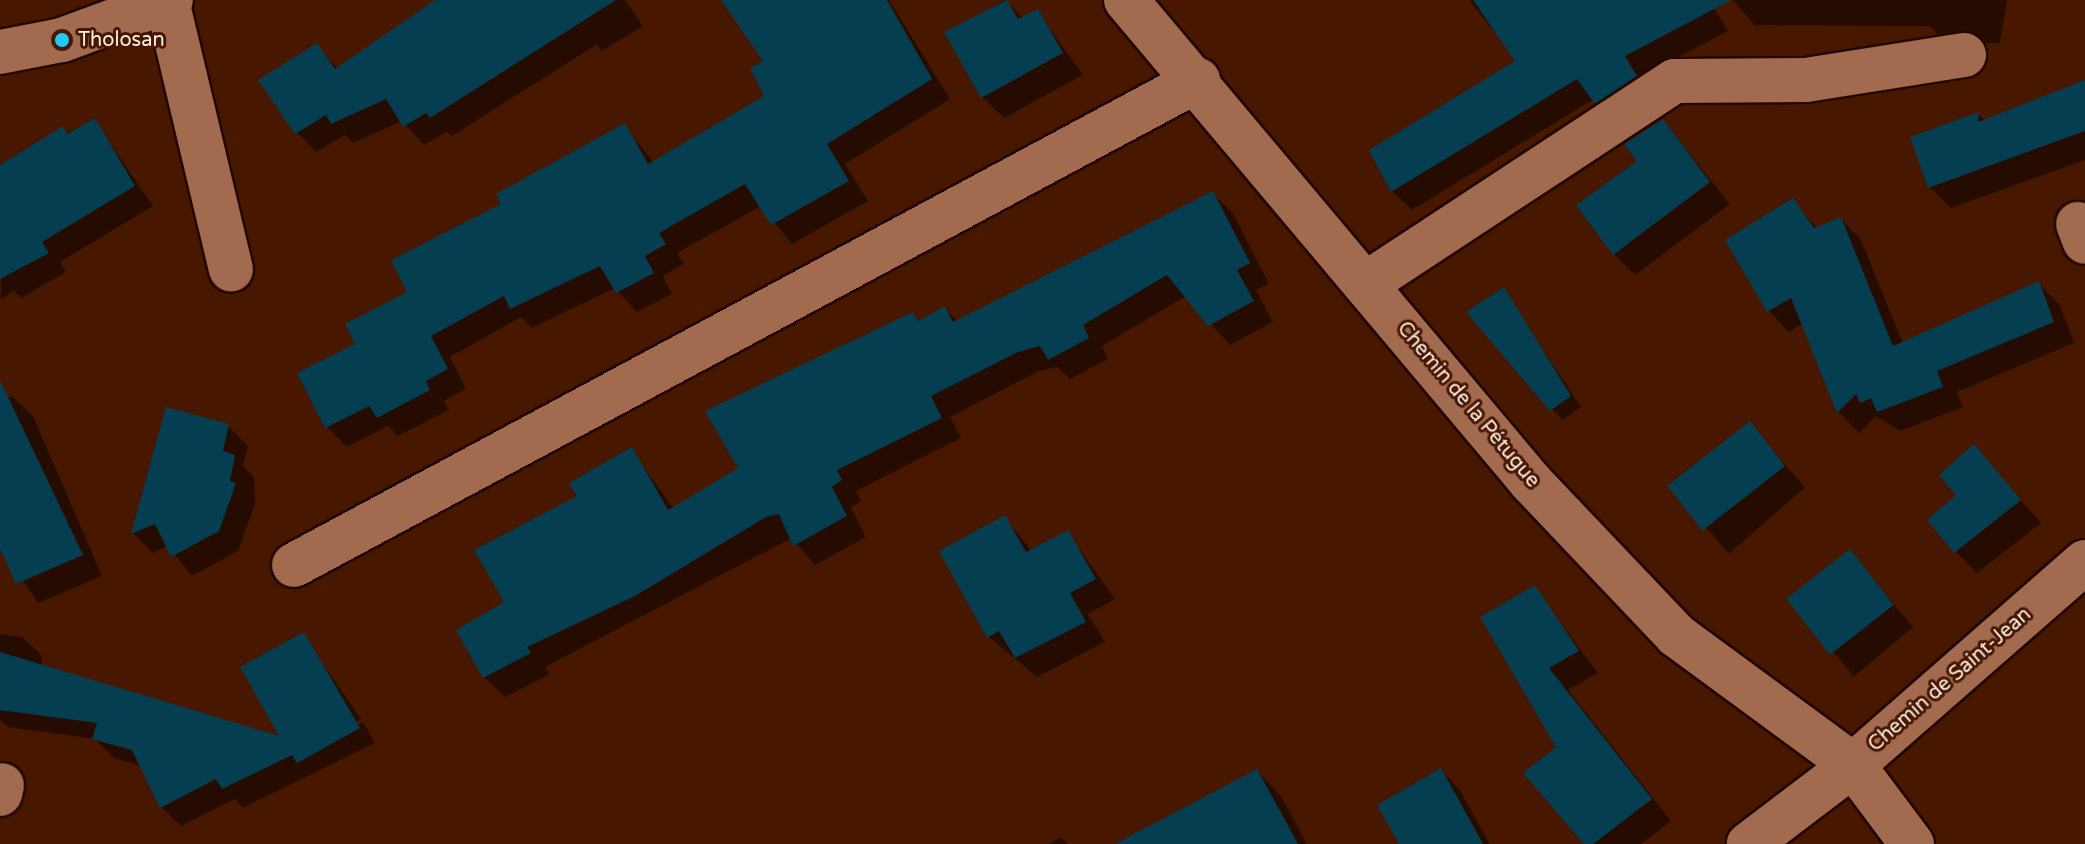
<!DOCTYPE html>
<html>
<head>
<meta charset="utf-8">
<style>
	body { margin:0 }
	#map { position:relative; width:2085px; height:844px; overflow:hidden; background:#481700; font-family:"Varela Round",sans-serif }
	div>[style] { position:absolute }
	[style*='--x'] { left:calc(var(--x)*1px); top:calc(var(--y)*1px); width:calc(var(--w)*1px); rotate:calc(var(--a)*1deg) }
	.shadow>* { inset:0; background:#0007; transform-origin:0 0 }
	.building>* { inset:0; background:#053e50; transform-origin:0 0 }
	.roads { filter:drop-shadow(2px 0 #220800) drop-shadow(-2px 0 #220800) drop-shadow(0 2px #220800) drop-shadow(0 -2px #220800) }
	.minor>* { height:44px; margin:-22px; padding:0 22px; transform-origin:22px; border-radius:22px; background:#a26a4e }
	.dots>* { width:22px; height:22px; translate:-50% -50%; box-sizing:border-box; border:4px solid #481700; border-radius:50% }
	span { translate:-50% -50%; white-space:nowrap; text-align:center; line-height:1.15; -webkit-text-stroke:6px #481700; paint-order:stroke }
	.poi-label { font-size:20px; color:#fdefe9 }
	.left { translate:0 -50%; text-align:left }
	.street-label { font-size:20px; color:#fdefe9 }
</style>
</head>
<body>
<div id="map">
	<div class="shadow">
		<div style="clip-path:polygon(439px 0,625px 0,643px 26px,602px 51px,596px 45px,452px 136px,447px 132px,424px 145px,402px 121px,353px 143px,345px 135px,316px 152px,297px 132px,316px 46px,338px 69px)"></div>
		<div style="clip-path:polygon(723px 0,889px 0,950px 99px,845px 164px,868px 201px,792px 244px,761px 206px,677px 253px,684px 264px,663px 276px,672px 294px,637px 312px,615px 288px,532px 328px,521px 317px,450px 357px,466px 389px,444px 401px,449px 410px,398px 436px,388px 426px,347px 447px,327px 427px,300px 373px,358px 345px,504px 205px,624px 126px,654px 163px,767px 97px,766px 61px)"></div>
		<div style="clip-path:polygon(1005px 0,1024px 19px,1037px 11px,1083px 75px,1004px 118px,982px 97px,946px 33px)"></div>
		<div style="clip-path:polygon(1469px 0,1709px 0,1728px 31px,1643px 76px,1655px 96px,1616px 122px,1594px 99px,1412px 210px,1392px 191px,1518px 61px)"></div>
		<div style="clip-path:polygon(1733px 0,2007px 0,2000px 43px,1947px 44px,1930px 26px,1754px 25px)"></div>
		<div style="clip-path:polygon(2085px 82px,2085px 160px,1951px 208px,1930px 187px,1978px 114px,1985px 121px)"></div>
		<div style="clip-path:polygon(94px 120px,153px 206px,60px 262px,66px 272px,21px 298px,14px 291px,1px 299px,0 164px)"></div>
		<div style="clip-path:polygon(1663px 121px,1730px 204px,1635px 275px,1614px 254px,1640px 161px)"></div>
		<div style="clip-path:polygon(1212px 193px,1233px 213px,1269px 284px,1256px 290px,1273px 322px,1230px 345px,1186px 296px,1102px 346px,1108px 359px,1070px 379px,1057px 367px,1039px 371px,950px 417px,961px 438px,856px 491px,861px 501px,851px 508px,866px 537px,815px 565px,792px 538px,545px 667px,550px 674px,505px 697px,484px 677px,507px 602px,580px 497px,631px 450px,674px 509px,740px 469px,913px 314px,920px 322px,945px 308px,958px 322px)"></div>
		<div style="clip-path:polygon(1793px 201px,1818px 229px,1841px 219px,1861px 240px,1903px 344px,2039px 284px,2060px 305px,2074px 343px,1957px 392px,1963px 407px,1900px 431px,1876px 416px,1859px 433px,1839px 412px,1804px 323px,1789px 332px,1769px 311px,1728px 241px)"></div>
		<div style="clip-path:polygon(1503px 290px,1581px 407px,1563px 420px,1552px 409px)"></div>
		<div style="clip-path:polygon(12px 396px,33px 416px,102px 576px,38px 603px,0 547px,0 401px)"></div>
		<div style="clip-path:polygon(167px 409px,228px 426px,248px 446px,243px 466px,254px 477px,255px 504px,238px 551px,192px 576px,168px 546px,153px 553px,134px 534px)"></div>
		<div style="left:1750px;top:424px;width:84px;height:101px;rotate:49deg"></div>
		<div style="clip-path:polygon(1974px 447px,2041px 523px,1977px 573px,1956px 552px,1959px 495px)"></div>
		<div style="clip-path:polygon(1005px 518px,1032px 551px,1068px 533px,1115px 599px,1088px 614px,1105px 642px,1037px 677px,989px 637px)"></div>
		<div style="left:1850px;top:552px;width:98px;height:77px;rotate:50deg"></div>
		<div style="clip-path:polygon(1534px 588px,1598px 673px,1568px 690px,1671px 821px,1641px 844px,1587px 844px,1558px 748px)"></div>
		<div style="clip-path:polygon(0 634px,22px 637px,42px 656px,41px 667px,284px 739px,303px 635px,361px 719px,296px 755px,363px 722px,375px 743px,243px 808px,235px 799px,181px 826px,161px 807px,141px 766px,114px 758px,95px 739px,8px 727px,0 720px)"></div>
		<div style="clip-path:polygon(1441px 770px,1460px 790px,1490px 844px,1402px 844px)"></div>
		<div style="clip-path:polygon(1257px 771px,1281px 796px,1307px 844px,1120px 844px)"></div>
		<div style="clip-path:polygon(1061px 837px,1068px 844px,1049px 844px)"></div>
	</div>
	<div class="building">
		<div style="clip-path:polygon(435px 0,616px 0,430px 118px,426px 113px,403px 127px,386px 99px,331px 124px,326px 115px,295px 134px,258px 80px,317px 43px,335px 69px)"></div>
		<div style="clip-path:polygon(721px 0,887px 0,932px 79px,827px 144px,849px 181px,771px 225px,745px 184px,659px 233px,666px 244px,645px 256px,654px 273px,616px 293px,600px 266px,510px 309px,504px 296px,431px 336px,448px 369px,426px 381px,430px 390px,377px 418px,369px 406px,325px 428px,297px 373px,355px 344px,345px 324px,407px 292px,391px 260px,501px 204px,496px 194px,625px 123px,648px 164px,764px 96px,750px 68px,763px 61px)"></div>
		<div style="clip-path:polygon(1007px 0,1018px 19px,1038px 9px,1063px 53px,981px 98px,944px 32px)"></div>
		<div style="clip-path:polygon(1473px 0,1731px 0,1625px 56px,1637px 76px,1595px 104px,1577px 79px,1391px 192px,1369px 150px,1515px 61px)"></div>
		<div style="clip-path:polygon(2085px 80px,2085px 131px,1928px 188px,1910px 137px,1979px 112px,1978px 122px)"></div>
		<div style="clip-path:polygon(95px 118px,135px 186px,42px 242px,49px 253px,0 279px,0 165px,63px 126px,67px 134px)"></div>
		<div style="clip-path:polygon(1663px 119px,1710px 182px,1613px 255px,1576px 205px,1637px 161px,1624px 144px)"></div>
		<div style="clip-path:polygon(1213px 191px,1250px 263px,1237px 270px,1254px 301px,1208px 326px,1167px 275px,1083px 325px,1089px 338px,1048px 360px,1040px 346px,1018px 352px,931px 396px,942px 418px,837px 470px,842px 480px,832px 487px,847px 516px,793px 546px,779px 514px,766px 517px,635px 596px,527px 647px,531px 653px,483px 678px,456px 630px,504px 602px,474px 550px,577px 496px,569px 483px,632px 447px,668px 510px,738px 468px,705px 411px,913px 312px,918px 321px,945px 306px,953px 322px)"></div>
		<div style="clip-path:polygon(1793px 198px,1814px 228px,1841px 217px,1893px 346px,2039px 281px,2054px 322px,1937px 371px,1943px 387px,1877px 412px,1871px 398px,1860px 403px,1856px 394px,1837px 413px,1791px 298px,1767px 312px,1725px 240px)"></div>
		<div style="clip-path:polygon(1504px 287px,1571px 396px,1550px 411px,1466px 312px)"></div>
		<div style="clip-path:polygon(0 380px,83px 555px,16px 584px,0 549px)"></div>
		<div style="clip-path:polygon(166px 407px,229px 424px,223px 451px,235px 455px,230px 481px,236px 483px,219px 531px,171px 557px,155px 524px,131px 534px)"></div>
		<div style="left:1750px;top:421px;width:57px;height:105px;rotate:52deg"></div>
		<div style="clip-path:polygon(1974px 444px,2021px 500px,1954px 553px,1927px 520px,1956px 495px,1939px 475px)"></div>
		<div style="clip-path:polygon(1005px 515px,1026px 552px,1068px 530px,1096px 579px,1070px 593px,1086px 622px,1015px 658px,999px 631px,987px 638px,939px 551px)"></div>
		<div style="left:1850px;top:549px;width:71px;height:81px;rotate:52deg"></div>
		<div style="clip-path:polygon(1535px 585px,1579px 651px,1549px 668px,1652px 799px,1593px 844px,1584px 844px,1523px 773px,1556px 747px,1480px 617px)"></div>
		<div style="clip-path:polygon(304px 632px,360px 728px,297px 763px,292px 755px,222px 789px,216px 779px,160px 808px,132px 750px,92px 739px,97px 723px,0 710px,0 652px,279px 736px,240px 667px)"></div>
		<div style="clip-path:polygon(1441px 768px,1483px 844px,1399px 844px,1377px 805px)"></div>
		<div style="clip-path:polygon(1257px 769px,1298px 844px,1115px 844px)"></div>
	</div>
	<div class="roads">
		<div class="minor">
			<div style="--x:1126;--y:0;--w:630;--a:49.96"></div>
			<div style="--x:1531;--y:482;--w:211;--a:46.5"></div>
			<div style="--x:1676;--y:635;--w:220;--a:36.3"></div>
			<div style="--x:1853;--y:765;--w:131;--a:142.8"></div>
			<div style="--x:167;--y:1;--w:276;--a:76.6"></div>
			<div style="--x:0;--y:52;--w:63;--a:-11"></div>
			<div style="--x:62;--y:40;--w:116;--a:-20.2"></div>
			<div style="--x:2078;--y:224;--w:19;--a:69"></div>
			<div style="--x:1367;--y:283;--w:368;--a:-33.3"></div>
			<div style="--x:1675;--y:81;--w:131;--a:-0.4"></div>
			<div style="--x:1806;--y:80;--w:160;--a:-9"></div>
			<div style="--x:294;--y:565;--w:1026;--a:-28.21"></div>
			<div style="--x:0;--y:794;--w:9;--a:-77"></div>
			<div style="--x:1912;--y:844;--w:99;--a:-126.8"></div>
			<div style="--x:1853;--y:765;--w:308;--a:-41.2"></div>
		</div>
	</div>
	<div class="dots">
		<div style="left:62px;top:40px;background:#22c9fe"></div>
	</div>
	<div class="poi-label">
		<span class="left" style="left:78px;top:40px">Tholosan</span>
	</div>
	<div class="street-label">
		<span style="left:1468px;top:405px;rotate:50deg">Chemin de la Pétugue</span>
		<span style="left:1950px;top:680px;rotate:-41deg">Chemin de Saint-Jean</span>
	</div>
</div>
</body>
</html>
